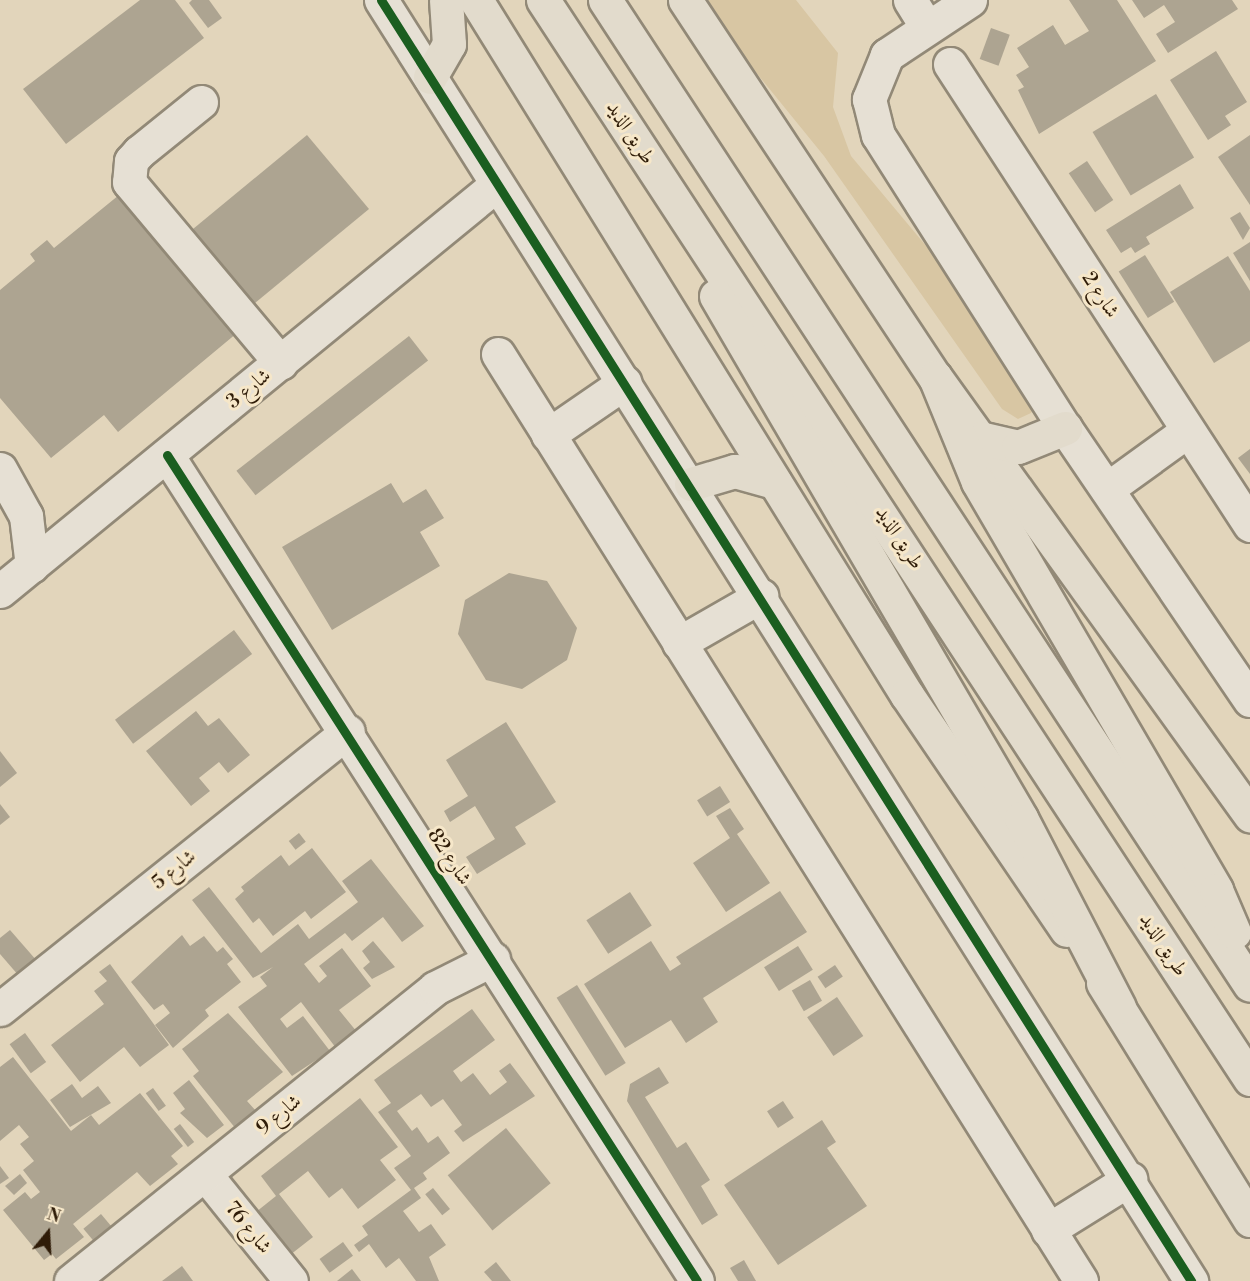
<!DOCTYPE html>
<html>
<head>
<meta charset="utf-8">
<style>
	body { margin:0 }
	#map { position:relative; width:1250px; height:1281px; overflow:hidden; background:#e2d5bb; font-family:"Libre Bodoni",Amiri,serif }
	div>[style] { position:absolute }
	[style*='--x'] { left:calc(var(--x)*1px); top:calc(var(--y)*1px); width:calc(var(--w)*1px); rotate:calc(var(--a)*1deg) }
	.green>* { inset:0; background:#d8c6a3 }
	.building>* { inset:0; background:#ada491; transform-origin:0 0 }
	.roads { filter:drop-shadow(2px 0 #928977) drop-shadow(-2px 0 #928977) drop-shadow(0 2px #928977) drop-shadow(0 -2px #928977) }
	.minor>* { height:33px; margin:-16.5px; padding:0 16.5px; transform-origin:16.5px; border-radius:16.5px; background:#e6e0d4 }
	.major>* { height:33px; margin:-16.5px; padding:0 16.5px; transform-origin:16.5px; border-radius:16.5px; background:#e2dbcc }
	.highway>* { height:33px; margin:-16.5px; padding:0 16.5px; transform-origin:16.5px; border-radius:16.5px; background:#e2dbcc }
	.cycleway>* { height:9px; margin:-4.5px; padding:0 4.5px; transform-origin:4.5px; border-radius:4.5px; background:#1b5e20 }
	span { translate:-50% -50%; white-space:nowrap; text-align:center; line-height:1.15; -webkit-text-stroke:6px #f6e7c9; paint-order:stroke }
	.street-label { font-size:20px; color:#2f1c08 }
	.north { position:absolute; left:18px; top:1203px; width:60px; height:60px; -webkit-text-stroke:4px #f6e7c9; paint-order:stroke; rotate:18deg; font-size:16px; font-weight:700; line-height:24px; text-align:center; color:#2f1c08 }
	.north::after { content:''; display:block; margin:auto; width:21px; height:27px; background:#2f1c08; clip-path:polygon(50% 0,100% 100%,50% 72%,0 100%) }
</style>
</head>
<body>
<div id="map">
	<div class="green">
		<div style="clip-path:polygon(697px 0,796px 0,838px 53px,833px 107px,851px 156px,952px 277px,1037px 401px,1031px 413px,1018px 419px,1002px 409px,824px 156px)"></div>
	</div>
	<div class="building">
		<div style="clip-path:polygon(140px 0,175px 0,204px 38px,66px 144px,23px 89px)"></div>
		<div style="clip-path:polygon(192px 0,209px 0,222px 18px,208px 28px,189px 3px)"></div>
		<div style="clip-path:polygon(1069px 0,1117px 0,1156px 61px,1039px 134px,1018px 90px,1024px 87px,1016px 75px,1029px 67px,1017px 48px,1053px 25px,1065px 45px,1089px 31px)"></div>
		<div style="clip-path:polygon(1132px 0,1232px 0,1238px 9px,1168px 53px,1156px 34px,1175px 22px,1164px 5px,1144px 18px)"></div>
		<div style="left:991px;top:28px;width:20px;height:33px;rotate:20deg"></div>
		<div style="clip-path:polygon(1216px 51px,1247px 102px,1225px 116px,1231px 125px,1208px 140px,1170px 80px)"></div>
		<div style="left:1156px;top:94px;width:74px;height:74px;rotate:59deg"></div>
		<div style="clip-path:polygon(307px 135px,369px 209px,255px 303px,242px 300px,192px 238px,193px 229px)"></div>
		<div style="clip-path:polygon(1250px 135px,1250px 205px,1218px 157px)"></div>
		<div style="left:1087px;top:161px;width:47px;height:22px;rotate:56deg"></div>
		<div style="clip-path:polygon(1180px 184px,1194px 208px,1146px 237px,1150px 244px,1135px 253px,1131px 247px,1121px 253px,1106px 230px)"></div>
		<div style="clip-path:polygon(119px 195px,243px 328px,118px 432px,104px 415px,51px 458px,0 398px,0 290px,35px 261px,30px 254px,47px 240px,54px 248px)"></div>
		<div style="clip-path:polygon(1240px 212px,1250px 228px,1243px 240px,1230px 218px)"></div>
		<div style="clip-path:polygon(1250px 242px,1250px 281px,1233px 253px)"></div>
		<div style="left:1145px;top:255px;width:55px;height:31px;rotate:58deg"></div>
		<div style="clip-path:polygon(1228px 256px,1250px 291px,1250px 341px,1214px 363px,1170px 292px)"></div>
		<div style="left:409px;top:336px;width:31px;height:219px;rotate:52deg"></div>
		<div style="clip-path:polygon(1250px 449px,1250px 474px,1238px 458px)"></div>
		<div style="clip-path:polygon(391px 483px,403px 503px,426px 489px,444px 518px,420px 532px,440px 566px,332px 630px,282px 547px)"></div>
		<div style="clip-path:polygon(509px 573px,547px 581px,577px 628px,567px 660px,522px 689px,486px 680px,458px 634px,465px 600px)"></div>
		<div style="left:234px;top:630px;width:30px;height:149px;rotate:53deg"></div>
		<div style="clip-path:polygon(196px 711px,208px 726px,219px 718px,250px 755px,228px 773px,219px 762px,199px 778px,210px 791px,191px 806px,146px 751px)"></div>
		<div style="clip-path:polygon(506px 722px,556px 802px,515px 827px,526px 844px,477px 874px,466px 857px,495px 839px,475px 806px,450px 822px,444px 811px,468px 796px,446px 760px)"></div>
		<div style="clip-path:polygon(0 751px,17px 773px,0 787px)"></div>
		<div style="left:720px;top:786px;width:19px;height:27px;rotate:58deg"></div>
		<div style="clip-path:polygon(0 804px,10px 817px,0 825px)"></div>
		<div style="clip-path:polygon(730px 808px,744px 829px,737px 834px,770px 883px,726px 912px,693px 863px,730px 838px,716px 816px)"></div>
		<div style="left:299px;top:833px;width:11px;height:13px;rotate:52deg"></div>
		<div style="clip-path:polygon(312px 848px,346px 892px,311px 919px,305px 911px,273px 936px,259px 918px,253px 923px,235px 899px,244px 891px,241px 887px,281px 855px,289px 866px)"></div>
		<div style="clip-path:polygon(371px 859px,424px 926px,402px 942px,383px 917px,352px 941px,345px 933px,304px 964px,319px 983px,327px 976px,319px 966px,342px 948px,371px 986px,339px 1010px,357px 1032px,336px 1048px,301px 1002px,280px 1019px,287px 1028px,303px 1016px,330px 1051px,292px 1076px,238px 1007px,267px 986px,260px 977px,273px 967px,253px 978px,192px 900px,209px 887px,261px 953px,298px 924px,309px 939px,358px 902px,342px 881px)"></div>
		<div style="clip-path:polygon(780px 891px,807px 932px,703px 998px,718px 1022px,686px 1043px,671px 1020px,625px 1048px,584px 984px,651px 941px,670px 971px,681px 964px,676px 957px)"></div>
		<div style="left:630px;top:892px;width:40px;height:52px;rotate:57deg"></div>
		<div style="clip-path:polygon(10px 930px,37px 961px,19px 976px,0 954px,0 938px)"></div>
		<div style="clip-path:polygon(182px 935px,190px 946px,204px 936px,217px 952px,223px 947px,233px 959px,227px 964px,241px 982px,205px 1010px,209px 1016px,173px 1048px,155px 1025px,170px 1013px,163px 1004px,154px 1010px,131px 982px)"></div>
		<div style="clip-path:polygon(373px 941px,395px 967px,372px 979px,363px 968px,370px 962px,362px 951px)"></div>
		<div style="left:798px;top:946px;width:28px;height:40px;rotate:58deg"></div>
		<div style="clip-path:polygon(110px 964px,169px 1045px,140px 1067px,124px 1047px,80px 1082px,51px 1045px,104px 1004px,94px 991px,107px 981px,99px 972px)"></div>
		<div style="left:835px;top:965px;width:14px;height:21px;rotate:56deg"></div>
		<div style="left:810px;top:980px;width:24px;height:21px;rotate:60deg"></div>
		<div style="left:577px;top:985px;width:92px;height:24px;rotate:58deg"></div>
		<div style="left:837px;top:997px;width:47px;height:36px;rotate:56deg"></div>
		<div style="clip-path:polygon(472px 1009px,495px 1040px,453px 1071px,461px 1082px,473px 1073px,490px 1095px,507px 1082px,499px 1071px,510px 1063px,535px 1096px,463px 1142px,454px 1131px,462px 1125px,443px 1099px,431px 1107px,421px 1094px,397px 1111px,412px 1131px,417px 1127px,428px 1143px,438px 1136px,450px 1153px,423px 1173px,427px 1179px,414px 1188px,421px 1198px,403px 1211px,419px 1232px,431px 1224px,446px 1245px,429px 1257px,439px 1281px,416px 1281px,399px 1258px,386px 1268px,369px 1244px,359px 1252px,354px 1245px,368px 1235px,362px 1226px,411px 1190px,394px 1168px,411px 1156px,378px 1112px,391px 1103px,374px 1080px)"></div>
		<div style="clip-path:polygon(228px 1013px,283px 1072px,247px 1101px,257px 1112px,236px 1129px,193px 1076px,199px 1071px,182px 1049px)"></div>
		<div style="left:25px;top:1033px;width:36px;height:19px;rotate:54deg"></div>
		<div style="clip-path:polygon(13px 1057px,71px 1131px,91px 1115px,99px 1125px,140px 1093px,183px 1146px,171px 1156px,178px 1164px,150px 1186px,137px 1172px,73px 1224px,84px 1237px,56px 1259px,52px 1254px,44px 1260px,3px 1210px,25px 1192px,31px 1199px,40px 1192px,23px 1170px,34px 1161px,20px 1144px,29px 1137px,19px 1125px,0 1141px,0 1067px)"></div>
		<div style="clip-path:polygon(659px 1067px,669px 1083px,645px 1097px,677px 1148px,686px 1142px,710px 1180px,701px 1186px,718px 1215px,702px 1225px,627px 1101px,630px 1084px)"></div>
		<div style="clip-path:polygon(189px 1080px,224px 1125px,207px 1138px,180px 1113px,185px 1109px,173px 1093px)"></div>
		<div style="clip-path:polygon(72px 1084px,82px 1098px,98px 1086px,111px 1103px,70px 1127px,50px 1100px)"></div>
		<div style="left:153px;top:1088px;width:22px;height:9px;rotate:54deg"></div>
		<div style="clip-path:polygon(360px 1098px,398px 1147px,380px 1160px,396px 1180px,358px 1209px,342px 1188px,329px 1198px,308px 1171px,279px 1194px,313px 1237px,290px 1255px,256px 1212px,276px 1196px,261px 1176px)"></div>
		<div style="left:783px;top:1101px;width:20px;height:19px;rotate:57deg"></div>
		<div style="clip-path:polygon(822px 1120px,836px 1142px,827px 1148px,867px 1206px,778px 1265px,724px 1185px)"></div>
		<div style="left:180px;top:1124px;width:23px;height:8px;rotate:52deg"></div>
		<div style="left:506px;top:1128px;width:71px;height:75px;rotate:51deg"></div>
		<div style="clip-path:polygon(0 1166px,9px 1178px,0 1184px)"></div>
		<div style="clip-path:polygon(20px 1174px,27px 1183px,14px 1195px,5px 1186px)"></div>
		<div style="left:433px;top:1188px;width:27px;height:10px;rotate:51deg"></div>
		<div style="left:101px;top:1214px;width:16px;height:23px;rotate:50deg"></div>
		<div style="left:343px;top:1242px;width:17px;height:29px;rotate:54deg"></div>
		<div style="clip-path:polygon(744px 1260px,756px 1281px,738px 1281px,730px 1268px)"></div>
		<div style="clip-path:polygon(496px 1262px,511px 1281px,492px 1281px,484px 1272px)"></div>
		<div style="clip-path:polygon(182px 1266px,193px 1281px,162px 1281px)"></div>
		<div style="clip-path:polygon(352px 1269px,361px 1281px,337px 1281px)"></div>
	</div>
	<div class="roads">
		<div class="minor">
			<div style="--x:381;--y:0;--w:1516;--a:57.69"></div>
			<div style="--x:910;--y:0;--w:32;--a:58"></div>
			<div style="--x:970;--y:0;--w:100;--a:146.5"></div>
			<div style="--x:887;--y:55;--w:48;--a:112.2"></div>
			<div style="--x:869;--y:99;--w:37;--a:76"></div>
			<div style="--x:878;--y:135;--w:348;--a:57.5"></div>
			<div style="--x:1065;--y:428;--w:329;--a:55.8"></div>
			<div style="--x:950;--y:64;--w:550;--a:56.95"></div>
			<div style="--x:201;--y:102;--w:80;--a:141.1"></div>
			<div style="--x:139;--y:152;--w:12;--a:132"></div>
			<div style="--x:131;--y:161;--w:21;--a:95"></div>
			<div style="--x:129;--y:182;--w:236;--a:50"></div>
			<div style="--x:498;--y:354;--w:1095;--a:57.83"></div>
			<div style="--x:548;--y:435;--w:93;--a:-34.5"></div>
			<div style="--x:167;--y:455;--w:981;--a:57.31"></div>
			<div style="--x:0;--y:469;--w:54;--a:61"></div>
			<div style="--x:26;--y:516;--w:50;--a:83.2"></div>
			<div style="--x:1107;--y:489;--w:99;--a:-35.9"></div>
			<div style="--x:0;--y:591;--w:641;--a:-39.3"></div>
			<div style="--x:679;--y:643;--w:95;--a:-29.8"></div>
			<div style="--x:0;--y:1009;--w:445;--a:-38.6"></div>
			<div style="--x:205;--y:1174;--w:137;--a:51.2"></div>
			<div style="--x:1048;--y:1230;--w:97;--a:-31.9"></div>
			<div style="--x:71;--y:1281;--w:467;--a:-38.8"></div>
			<div style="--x:435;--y:988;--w:65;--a:-26.6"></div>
		</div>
		<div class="major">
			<div style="--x:476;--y:0;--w:818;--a:58.2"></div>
			<div style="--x:907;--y:695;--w:284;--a:55.8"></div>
			<div style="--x:685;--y:0;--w:452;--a:56.5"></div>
			<div style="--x:935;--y:377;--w:540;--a:54.28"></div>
			<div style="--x:430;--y:77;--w:38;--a:-60"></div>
			<div style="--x:449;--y:44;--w:44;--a:-93.9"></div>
			<div style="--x:980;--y:438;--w:39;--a:13"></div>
			<div style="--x:1018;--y:447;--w:51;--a:-22"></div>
			<div style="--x:691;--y:484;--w:46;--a:-16.5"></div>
			<div style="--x:735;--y:471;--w:41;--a:15.8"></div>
			<div style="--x:1103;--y:983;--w:279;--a:58.2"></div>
		</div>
		<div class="highway">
			<div style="--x:543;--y:0;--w:1290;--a:56.77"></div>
			<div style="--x:605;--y:0;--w:1177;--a:56.78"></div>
			<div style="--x:716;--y:296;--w:605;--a:59.7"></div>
			<div style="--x:1021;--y:818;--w:213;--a:62.6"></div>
			<div style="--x:935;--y:377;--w:113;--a:67.7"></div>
			<div style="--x:978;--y:482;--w:472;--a:59.7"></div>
			<div style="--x:1216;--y:890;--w:46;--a:66.8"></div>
		</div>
	</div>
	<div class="cycleway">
		<div style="--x:381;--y:0;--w:1516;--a:57.69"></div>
		<div style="--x:167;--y:455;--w:981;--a:57.31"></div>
	</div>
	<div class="street-label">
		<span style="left:630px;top:133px;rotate:57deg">طريق الذيد</span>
		<span style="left:1100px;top:295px;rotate:57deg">شارع 2</span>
		<span style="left:249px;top:389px;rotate:-39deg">شارع 3</span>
		<span style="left:899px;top:538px;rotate:57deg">طريق الذيد</span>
		<span style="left:449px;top:857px;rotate:57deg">شارع 82</span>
		<span style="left:174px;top:870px;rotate:-39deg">شارع 5</span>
		<span style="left:1163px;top:945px;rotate:57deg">طريق الذيد</span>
		<span style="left:279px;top:1115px;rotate:-39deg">شارع 9</span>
		<span style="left:248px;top:1228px;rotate:51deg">شارع 76</span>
	</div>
	<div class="north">N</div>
</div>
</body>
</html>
